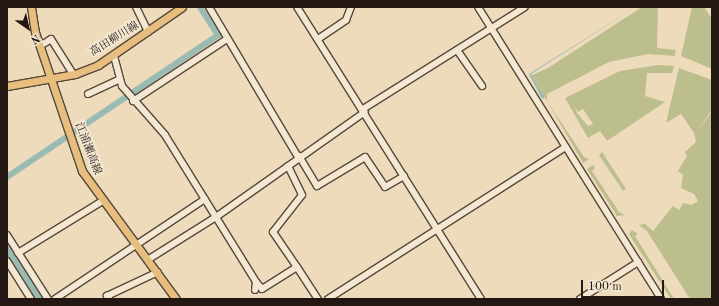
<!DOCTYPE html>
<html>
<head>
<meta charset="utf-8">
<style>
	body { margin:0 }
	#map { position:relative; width:719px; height:306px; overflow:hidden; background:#eedbbc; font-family:"Old Standard TT","Noto Serif JP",serif }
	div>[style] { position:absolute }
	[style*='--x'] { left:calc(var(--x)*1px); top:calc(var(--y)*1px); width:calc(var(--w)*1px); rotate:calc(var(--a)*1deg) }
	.green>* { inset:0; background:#bdbe8d }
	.water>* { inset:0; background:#99bbb2 }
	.canal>* { height:6px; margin:-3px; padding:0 3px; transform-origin:3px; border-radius:3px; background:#99bbb2 }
	.roads { filter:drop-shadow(1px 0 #55483c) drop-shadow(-1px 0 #55483c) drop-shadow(0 1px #55483c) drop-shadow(0 -1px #55483c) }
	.minor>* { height:6px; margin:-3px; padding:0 3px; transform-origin:3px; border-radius:3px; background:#f4e8d3 }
	.major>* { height:7px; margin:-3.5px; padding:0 3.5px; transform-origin:3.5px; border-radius:3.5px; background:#e7be7e }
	span { translate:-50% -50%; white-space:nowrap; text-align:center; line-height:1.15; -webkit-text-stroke:3.5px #f4e8d3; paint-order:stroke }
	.street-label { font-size:11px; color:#221712 }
	.frame { position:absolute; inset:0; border:8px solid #221712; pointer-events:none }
	.north { position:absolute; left:8px; top:8px; width:40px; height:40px; -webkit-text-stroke:3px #f4e8d3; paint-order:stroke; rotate:146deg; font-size:11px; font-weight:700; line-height:16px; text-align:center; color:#221712 }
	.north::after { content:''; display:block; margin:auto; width:14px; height:18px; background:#221712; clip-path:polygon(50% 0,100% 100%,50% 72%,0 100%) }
	.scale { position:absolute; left:581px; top:280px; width:83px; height:18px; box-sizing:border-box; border:2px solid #221712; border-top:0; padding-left:5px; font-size:12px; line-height:14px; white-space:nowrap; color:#221712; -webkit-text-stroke:3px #f4e8d3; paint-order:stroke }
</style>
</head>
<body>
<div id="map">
	<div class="green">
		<div style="clip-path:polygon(642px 7px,658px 7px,657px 48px,676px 50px,675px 56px,648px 54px,609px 62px,547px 94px,547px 101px,584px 157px,589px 159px,583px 163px,532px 75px,548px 68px)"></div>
		<div style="clip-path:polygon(692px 7px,704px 7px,712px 19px,712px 69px,681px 56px)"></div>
		<div style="clip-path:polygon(evenodd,658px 65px,674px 66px,672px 73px,647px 73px,645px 96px,665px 102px,607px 141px,600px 131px,588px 138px,565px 98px,620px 71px,658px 65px,574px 105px,578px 112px,583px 109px,593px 124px,588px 126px,577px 113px,574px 105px)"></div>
		<div style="clip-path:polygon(679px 68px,712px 80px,712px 109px,695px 134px,712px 111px,712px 299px,690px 299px,647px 231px,639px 225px,645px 224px,653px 231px,673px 206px,679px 210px,683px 203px,692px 205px,698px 201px,694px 194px,681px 188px,683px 175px,678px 171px,687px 156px,685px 152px,696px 142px,694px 133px,681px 114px,666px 123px)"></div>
		<div style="clip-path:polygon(602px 152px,626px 189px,623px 191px,599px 155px)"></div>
		<div style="clip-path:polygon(593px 165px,595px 168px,592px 171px,619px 212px,625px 215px,617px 216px,587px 169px)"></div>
		<div style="clip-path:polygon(632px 230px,638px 234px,635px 236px,674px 299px,671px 299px,629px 234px)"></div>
	</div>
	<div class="water">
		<div style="clip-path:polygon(636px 7px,531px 74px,545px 97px,542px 99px,529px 74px)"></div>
		<div style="clip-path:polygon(7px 240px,45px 299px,35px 299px,7px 255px)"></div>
	</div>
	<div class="canal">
		<div style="--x:7;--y:177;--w:254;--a:-33.9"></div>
		<div style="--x:218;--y:35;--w:33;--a:-123"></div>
	</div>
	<div class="roads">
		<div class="minor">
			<div style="--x:136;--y:7;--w:28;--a:64"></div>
			<div style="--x:209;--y:7;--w:174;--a:59.3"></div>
			<div style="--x:297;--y:7;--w:345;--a:57.8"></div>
			<div style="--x:478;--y:7;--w:345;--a:57.9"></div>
			<div style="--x:318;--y:39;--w:34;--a:-34"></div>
			<div style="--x:346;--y:20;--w:14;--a:-69"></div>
			<div style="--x:40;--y:46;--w:13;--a:-32"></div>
			<div style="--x:51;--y:39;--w:41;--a:57.8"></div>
			<div style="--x:457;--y:50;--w:44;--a:55.2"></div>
			<div style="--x:114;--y:56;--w:31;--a:75"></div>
			<div style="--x:122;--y:86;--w:65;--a:48.7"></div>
			<div style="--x:165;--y:135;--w:173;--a:58.2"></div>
			<div style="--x:256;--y:282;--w:8;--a:97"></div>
			<div style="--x:88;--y:94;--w:35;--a:-25"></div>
			<div style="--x:133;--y:101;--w:113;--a:-33.4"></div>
			<div style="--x:363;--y:109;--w:191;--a:-32.2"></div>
			<div style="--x:299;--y:156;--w:35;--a:59"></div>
			<div style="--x:317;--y:186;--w:56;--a:-31.1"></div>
			<div style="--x:365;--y:157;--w:36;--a:56"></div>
			<div style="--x:385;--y:187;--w:22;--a:-30"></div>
			<div style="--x:288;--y:166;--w:32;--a:64"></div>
			<div style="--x:302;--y:195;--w:47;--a:128.1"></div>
			<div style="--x:273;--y:232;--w:42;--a:55.6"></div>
			<div style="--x:7;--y:235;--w:76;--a:57.4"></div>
			<div style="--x:18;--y:253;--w:97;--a:-31.6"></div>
			<div style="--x:149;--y:259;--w:79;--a:-32.1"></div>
			<div style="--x:216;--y:217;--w:182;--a:-35.2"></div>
			<div style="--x:7;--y:261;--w:45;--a:57.7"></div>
			<div style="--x:256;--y:282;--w:9;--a:49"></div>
			<div style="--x:262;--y:289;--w:41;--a:-32.2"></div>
			<div style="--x:297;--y:267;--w:38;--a:57"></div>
			<div style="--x:55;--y:299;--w:180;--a:-33.7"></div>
			<div style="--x:109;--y:299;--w:4;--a:-124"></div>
			<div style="--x:107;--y:296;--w:56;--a:-25.2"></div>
			<div style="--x:328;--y:299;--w:282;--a:-32.6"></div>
			<div style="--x:580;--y:299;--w:69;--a:-32.5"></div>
		</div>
		<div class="major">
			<div style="--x:31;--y:7;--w:25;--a:81"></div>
			<div style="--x:35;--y:32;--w:147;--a:71.3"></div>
			<div style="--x:82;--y:171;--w:159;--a:53.7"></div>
			<div style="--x:7;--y:86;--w:69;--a:-10"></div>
			<div style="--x:75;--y:74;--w:25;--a:-21"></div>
			<div style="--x:98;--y:65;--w:102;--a:-34.6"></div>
		</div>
	</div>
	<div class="street-label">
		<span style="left:115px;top:40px;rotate:-32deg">高田柳川線</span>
		<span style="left:87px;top:149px;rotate:69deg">江浦瀬高線</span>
	</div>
	<div class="frame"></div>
	<div class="north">N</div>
	<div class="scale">100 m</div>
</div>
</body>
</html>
